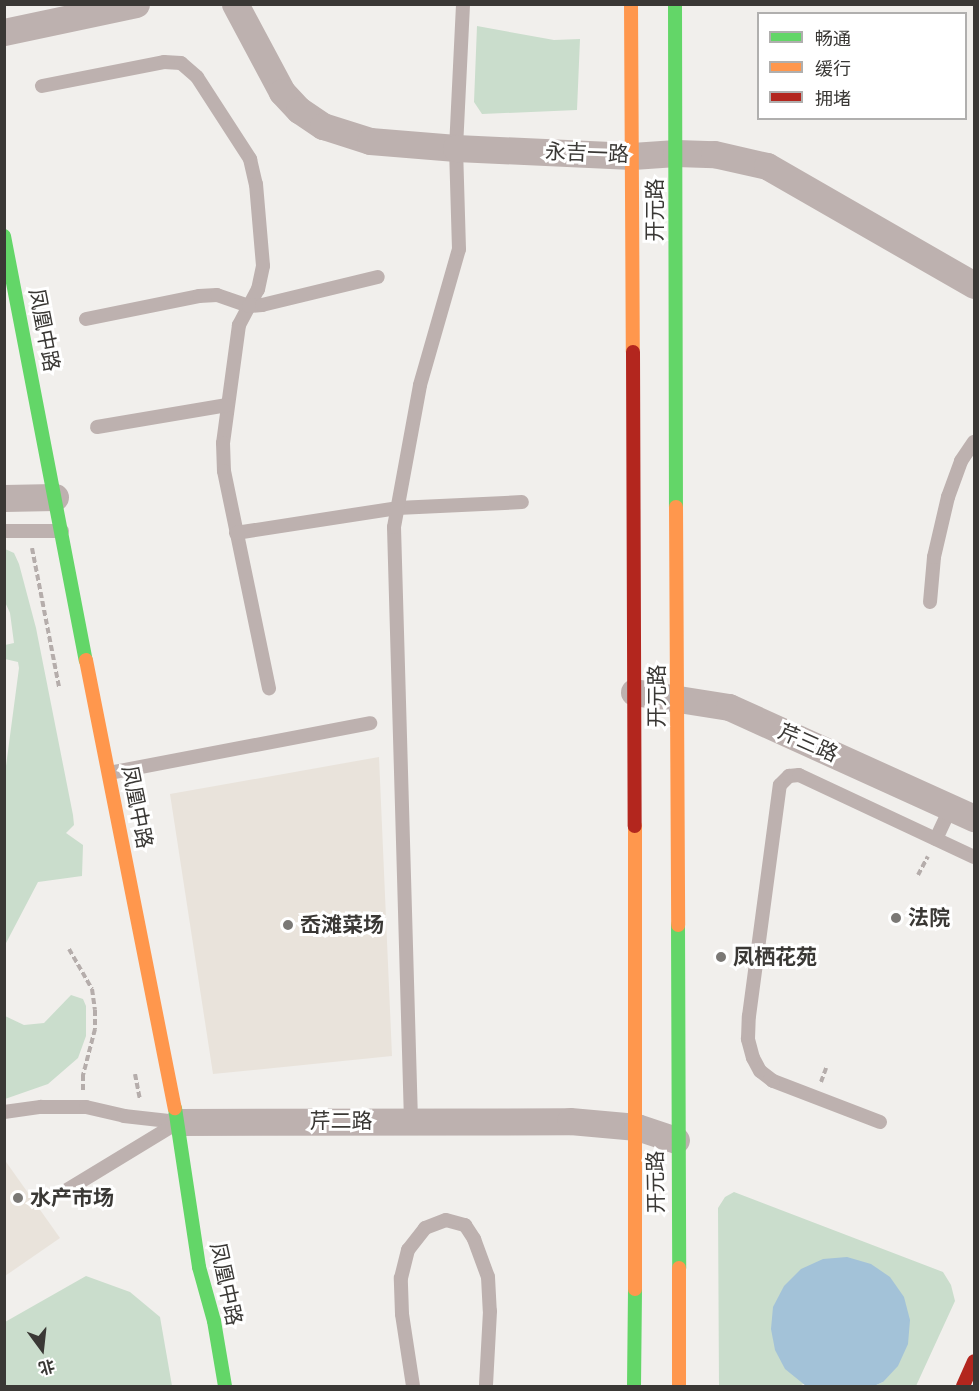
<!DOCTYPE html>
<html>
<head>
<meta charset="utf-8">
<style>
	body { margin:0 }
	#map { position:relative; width:979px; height:1391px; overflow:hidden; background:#f1efec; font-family:Rubik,"Noto Sans SC",sans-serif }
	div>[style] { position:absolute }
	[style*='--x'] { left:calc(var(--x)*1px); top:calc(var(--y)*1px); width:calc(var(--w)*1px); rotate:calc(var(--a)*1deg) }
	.built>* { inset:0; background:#e9e3db }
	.green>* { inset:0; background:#caddcc }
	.water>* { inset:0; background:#a3c2d8 }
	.path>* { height:4px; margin-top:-2px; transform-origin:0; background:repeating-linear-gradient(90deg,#b5adab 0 6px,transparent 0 9px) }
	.lane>* { height:14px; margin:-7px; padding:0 7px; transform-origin:7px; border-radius:7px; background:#bdb1af }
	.street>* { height:27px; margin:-13.5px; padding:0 13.5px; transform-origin:13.5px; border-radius:13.5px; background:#bdb1af }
	.fast>* { height:14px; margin:-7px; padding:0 7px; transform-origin:7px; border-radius:7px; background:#63d668 }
	.slow>* { height:14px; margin:-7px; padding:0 7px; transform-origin:7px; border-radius:7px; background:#ff974d }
	.jam>* { height:14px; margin:-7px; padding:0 7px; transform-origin:7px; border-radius:7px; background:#b3261e }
	.dots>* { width:16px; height:16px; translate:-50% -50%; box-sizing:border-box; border:3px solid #fff; border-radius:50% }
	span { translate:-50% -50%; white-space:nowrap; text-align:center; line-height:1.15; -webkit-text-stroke:6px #fff; paint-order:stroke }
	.street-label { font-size:21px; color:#3a3835 }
	.poi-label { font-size:21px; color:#3a3835; font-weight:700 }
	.left { translate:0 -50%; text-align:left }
	.frame { position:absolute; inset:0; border:6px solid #3a3835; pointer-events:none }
	.legend { position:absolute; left:757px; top:12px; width:210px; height:108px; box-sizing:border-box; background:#fff; border:2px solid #b0afae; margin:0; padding:8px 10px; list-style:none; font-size:18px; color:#3a3835 }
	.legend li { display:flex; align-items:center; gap:12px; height:30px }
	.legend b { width:30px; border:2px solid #b0afae }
	.north { position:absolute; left:12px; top:1319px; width:60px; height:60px; -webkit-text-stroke:4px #fff; paint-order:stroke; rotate:165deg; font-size:16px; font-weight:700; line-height:24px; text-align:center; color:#3a3835 }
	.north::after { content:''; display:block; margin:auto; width:21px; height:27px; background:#3a3835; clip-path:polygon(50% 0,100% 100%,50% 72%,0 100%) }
</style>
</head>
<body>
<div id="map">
	<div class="built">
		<div style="clip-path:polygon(379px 757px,392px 1056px,213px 1074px,170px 794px)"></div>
		<div style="clip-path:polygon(4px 1159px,60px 1238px,5px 1276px,4px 1276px)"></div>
	</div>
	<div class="green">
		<div style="clip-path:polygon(477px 26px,554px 40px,580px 39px,577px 110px,482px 114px,474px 102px)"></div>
		<div style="clip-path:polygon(5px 549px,14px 553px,19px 564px,36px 628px,73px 815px,74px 825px,66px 833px,83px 845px,82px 876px,38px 882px,5px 945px,4px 781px,19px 668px,18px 662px,5px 659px,5px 645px,14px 643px,10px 613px,5px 602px)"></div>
		<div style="clip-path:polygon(71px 995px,83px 999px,86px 1006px,86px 1036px,78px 1058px,48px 1084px,5px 1099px,5px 1016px,24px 1025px,44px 1023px)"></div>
		<div style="clip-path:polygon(734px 1192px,943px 1272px,951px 1285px,955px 1301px,916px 1386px,874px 1386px,883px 1382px,801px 1384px,806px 1386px,719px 1386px,718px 1208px,725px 1197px)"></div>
		<div style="clip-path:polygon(86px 1276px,130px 1292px,160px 1317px,172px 1386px,5px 1386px,5px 1322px)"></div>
	</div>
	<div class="water">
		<div style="clip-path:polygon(847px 1257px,871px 1264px,890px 1277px,904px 1297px,910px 1320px,908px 1344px,898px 1366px,883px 1382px,874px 1386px,806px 1386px,785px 1369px,775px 1350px,771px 1329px,773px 1307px,784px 1286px,801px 1269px,823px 1259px)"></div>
	</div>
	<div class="path">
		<div style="--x:32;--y:548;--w:142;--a:79"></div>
		<div style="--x:918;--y:875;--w:21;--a:-62"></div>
		<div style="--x:69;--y:949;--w:46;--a:60.1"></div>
		<div style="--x:92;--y:989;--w:21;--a:82"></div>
		<div style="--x:95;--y:1010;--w:19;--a:90"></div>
		<div style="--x:95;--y:1029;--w:48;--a:104.6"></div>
		<div style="--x:83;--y:1075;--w:15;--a:90"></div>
		<div style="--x:135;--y:1074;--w:25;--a:79"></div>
		<div style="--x:821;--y:1082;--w:15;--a:-70"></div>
	</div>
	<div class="lane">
		<div style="--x:42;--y:86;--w:124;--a:-11.1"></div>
		<div style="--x:164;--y:62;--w:17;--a:3"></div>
		<div style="--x:181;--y:63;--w:21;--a:41"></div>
		<div style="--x:197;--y:77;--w:98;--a:57.1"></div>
		<div style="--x:250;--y:159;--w:26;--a:77"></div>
		<div style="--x:256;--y:184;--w:82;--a:85.1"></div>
		<div style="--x:263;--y:266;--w:24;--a:102"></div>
		<div style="--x:258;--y:289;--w:41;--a:117.8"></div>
		<div style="--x:239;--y:325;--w:119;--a:97.7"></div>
		<div style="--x:223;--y:443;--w:28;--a:88"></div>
		<div style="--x:224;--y:471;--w:222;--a:78.3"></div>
		<div style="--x:86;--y:319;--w:115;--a:-11.5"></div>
		<div style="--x:199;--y:296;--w:18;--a:-3"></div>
		<div style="--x:217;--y:295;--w:34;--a:19"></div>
		<div style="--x:249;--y:306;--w:13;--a:-4"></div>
		<div style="--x:262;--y:305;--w:119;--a:-13.6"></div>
		<div style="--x:97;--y:427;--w:132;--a:-9.6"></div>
		<div style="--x:4;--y:531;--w:58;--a:0"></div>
		<div style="--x:236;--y:533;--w:163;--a:-8.8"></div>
		<div style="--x:397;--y:508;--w:125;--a:-2.7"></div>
		<div style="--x:930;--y:602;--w:45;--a:-84.9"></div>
		<div style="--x:934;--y:557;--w:62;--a:-76.9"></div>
		<div style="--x:948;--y:497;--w:38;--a:-70"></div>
		<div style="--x:961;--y:461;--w:23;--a:-56"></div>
		<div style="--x:109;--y:773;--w:266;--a:-10.8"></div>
		<div style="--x:936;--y:839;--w:35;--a:-65"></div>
		<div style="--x:4;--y:1112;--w:37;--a:-8"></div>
		<div style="--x:41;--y:1107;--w:45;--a:0"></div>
		<div style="--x:86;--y:1107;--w:39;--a:13"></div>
		<div style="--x:124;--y:1116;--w:54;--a:6.3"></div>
		<div style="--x:411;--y:1121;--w:594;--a:-91.64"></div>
		<div style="--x:394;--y:527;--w:144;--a:-79.6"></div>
		<div style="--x:420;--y:385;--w:141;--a:-74"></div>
		<div style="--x:459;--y:249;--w:101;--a:-91.7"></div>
		<div style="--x:456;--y:148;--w:144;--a:-87.2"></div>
		<div style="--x:880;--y:1122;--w:115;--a:-159"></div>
		<div style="--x:773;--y:1081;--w:16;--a:-142"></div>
		<div style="--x:760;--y:1071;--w:15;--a:-118"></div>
		<div style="--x:753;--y:1058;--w:20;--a:-105"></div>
		<div style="--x:748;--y:1039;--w:23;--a:-88"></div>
		<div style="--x:749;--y:1016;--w:233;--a:-82.4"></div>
		<div style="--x:780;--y:785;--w:13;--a:-45"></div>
		<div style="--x:789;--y:776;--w:10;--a:-6"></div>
		<div style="--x:799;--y:775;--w:193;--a:25.1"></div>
		<div style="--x:62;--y:1193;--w:135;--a:-31.3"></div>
		<div style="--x:413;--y:1386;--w:73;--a:-98.7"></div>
		<div style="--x:402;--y:1314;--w:36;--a:-92"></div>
		<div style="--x:401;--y:1278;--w:29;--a:-76"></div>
		<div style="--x:408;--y:1250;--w:28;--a:-52"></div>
		<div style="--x:425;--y:1228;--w:22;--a:-21"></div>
		<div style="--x:446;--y:1220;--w:20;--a:15"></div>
		<div style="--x:465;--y:1225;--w:17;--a:57"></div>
		<div style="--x:474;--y:1239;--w:40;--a:69.8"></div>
		<div style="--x:488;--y:1277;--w:34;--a:87"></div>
		<div style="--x:490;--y:1311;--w:75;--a:93.1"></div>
	</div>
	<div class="street">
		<div style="--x:235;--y:4;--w:100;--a:61.9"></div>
		<div style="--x:282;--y:92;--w:25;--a:47"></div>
		<div style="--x:299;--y:110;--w:29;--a:34"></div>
		<div style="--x:323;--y:126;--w:49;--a:17.7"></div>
		<div style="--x:370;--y:141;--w:86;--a:4.7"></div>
		<div style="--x:456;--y:148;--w:176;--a:2.6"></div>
		<div style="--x:632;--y:156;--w:44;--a:-3.9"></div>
		<div style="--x:676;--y:153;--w:38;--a:2"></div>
		<div style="--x:714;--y:154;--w:54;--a:12.8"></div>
		<div style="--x:767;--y:166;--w:239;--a:29.9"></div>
		<div style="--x:4;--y:32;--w:135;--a:-12"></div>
		<div style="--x:4;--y:498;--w:51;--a:-1.1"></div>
		<div style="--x:634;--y:692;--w:96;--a:9"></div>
		<div style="--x:729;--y:707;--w:269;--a:24.4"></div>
		<div style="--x:178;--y:1122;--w:392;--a:-0.1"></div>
		<div style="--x:570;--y:1121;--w:67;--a:5.1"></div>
		<div style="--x:637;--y:1127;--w:41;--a:18.4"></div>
	</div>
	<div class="fast">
		<div style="--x:675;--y:4;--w:503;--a:89.89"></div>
		<div style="--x:4;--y:236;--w:432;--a:79.1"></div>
		<div style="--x:678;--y:925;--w:343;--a:89.8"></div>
		<div style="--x:175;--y:1108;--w:161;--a:81.4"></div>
		<div style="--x:199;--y:1267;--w:56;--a:74.5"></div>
		<div style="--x:214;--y:1321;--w:66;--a:80.4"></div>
		<div style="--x:634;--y:1386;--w:97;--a:-89.4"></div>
	</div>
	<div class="slow">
		<div style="--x:631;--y:4;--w:348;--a:89.7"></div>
		<div style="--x:676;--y:507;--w:418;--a:89.7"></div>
		<div style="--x:86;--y:660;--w:457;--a:78.8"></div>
		<div style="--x:679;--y:1268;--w:118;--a:90"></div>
		<div style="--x:635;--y:1289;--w:463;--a:-90"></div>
	</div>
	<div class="jam">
		<div style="--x:633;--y:352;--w:474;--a:89.8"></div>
		<div style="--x:963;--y:1386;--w:27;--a:-66"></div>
	</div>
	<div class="dots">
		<div style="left:896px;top:918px;background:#7a7875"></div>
		<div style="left:288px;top:925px;background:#7a7875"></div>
		<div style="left:721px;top:957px;background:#7a7875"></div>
		<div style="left:18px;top:1198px;background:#7a7875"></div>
	</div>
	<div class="street-label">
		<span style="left:587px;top:153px;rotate:2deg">永吉一路</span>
		<span style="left:655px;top:210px;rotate:-90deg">开元路</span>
		<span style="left:44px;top:330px;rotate:79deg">凤凰中路</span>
		<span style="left:657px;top:696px;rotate:-90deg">开元路</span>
		<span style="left:808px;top:743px;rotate:24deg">芹三路</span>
		<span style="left:137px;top:807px;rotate:79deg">凤凰中路</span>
		<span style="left:341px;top:1121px">芹二路</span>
		<span style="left:656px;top:1182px;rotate:-91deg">开元路</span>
		<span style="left:226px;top:1284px;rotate:78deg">凤凰中路</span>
	</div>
	<div class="poi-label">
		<span class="left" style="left:908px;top:918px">法院</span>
		<span class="left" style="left:300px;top:925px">岙滩菜场</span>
		<span class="left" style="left:733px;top:957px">凤栖花苑</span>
		<span class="left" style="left:30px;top:1198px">水产市场</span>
	</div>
	<div class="frame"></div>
	<ul class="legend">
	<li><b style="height:8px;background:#63d668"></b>畅通</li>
	<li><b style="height:8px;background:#ff974d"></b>缓行</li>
	<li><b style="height:8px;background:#b3261e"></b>拥堵</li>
	</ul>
	<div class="north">北</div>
</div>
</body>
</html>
